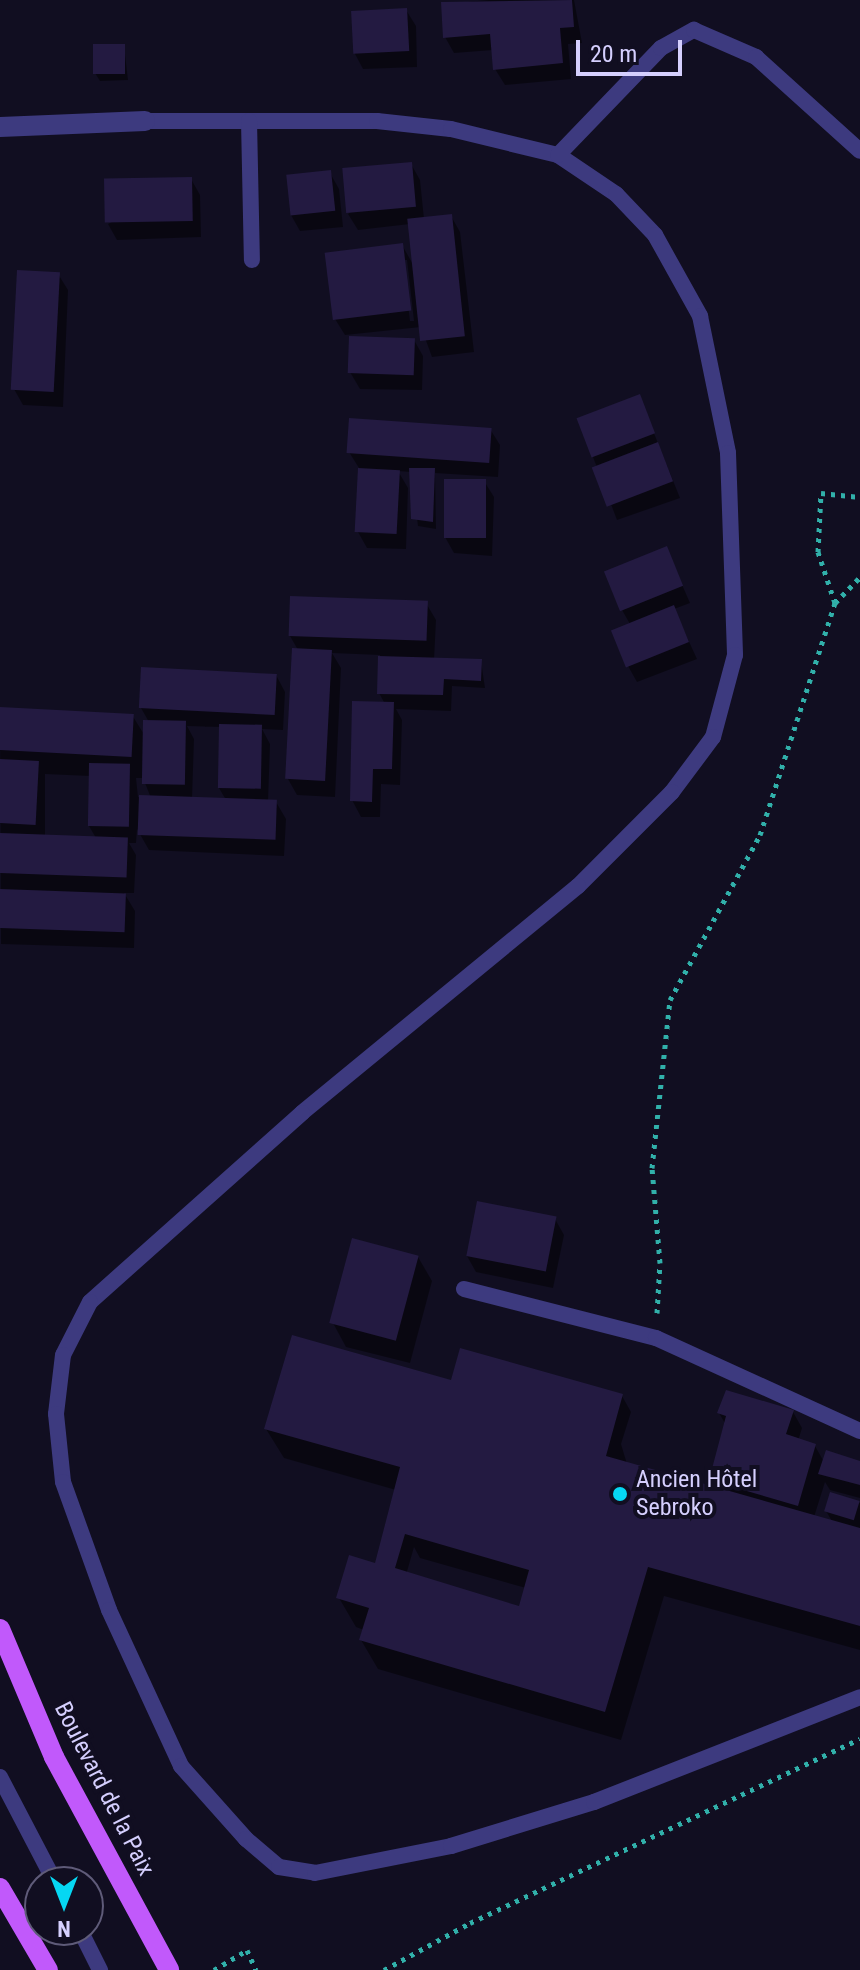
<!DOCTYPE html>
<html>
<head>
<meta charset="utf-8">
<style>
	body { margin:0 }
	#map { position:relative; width:860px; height:1970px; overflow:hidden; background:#110e21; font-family:"Roboto Condensed",sans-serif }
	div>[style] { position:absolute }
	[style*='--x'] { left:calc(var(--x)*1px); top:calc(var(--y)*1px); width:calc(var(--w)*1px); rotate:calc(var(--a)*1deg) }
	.shadow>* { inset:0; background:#0007 }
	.building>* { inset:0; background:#231a41; transform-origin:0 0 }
	.path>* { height:5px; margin-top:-2.5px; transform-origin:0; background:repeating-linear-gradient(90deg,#31b0aa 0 4px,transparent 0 10px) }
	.service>* { height:16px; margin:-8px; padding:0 8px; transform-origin:8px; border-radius:8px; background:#3d3a7f }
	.minor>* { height:20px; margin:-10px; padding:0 10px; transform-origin:10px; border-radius:10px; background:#3d3a7f }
	.primary>* { height:20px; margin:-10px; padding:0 10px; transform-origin:10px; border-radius:10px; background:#c159fb }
	.dots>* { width:22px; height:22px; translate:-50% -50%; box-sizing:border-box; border:4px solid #110e21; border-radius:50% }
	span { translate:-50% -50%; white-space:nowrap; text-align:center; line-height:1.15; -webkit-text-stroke:8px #110e21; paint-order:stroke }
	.poi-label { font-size:24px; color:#d5cffe }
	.left { translate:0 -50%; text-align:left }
	.street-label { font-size:24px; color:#d5cffe }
	.north { position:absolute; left:24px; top:1866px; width:80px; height:80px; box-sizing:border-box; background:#110e21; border:2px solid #5f5b79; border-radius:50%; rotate:180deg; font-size:22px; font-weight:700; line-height:32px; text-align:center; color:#d5cffe }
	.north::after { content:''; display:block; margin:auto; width:28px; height:36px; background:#06d7f3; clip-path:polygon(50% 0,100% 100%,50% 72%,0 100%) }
	.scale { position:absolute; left:576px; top:40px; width:106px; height:36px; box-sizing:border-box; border:4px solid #d5cffe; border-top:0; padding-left:10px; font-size:24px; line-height:28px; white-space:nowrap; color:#d5cffe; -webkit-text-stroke:6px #110e21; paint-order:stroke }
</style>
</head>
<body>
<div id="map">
	<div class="shadow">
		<div style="clip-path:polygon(489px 0,574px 0,582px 43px,568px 44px,571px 79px,505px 85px,495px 69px,493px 50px,454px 53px,445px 37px,443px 4px)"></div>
		<div style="clip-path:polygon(406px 10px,416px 26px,417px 67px,363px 69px,354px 52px)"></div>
		<div style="clip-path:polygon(124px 46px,128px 80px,100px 81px,95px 73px)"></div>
		<div style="clip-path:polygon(evenodd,411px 164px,420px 180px,424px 219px,451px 216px,460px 232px,474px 352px,432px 357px,421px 327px,345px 335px,335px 319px,402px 245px,415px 268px,410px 224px,358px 230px,348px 214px,411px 164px,403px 260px,407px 260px,414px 321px,410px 321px,403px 260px)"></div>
		<div style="clip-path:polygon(330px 173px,339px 189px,343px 227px,300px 231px,291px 215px)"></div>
		<div style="clip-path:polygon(191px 179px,200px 195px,201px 237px,117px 240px,108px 224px)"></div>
		<div style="clip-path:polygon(58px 274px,68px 290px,63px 407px,23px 405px,14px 389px)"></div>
		<div style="clip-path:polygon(414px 340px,423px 356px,422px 390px,360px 389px,350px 372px)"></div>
		<div style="clip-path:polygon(639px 396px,680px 498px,617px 520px,593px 457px)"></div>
		<div style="clip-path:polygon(490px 429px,500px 445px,498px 477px,435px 473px,436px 529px,418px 526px,411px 472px,398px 471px,408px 488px,406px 549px,367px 548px,358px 532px,359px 468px,349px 452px)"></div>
		<div style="clip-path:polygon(484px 481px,494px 497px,492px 556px,454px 553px,445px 537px)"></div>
		<div style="clip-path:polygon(666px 548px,690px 603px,674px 609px,697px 659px,637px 682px,628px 666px,630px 624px,622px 610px)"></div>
		<div style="clip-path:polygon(426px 603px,436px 620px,434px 660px,481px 661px,485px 688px,452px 686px,451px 711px,396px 709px,402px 720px,400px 785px,381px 784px,380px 817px,361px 817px,352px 800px,385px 704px,379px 693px,380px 655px,332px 653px,341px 668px,335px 797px,297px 795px,288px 779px,298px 650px,290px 636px)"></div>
		<div style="clip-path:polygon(evenodd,276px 675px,285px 692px,283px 730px,262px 729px,270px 744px,268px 802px,276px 802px,286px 819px,284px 856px,149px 850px,137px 829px,136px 843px,129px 843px,136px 855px,134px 893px,124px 893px,135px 911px,134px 948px,1px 944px,0 709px,132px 715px,145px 736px,149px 722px,141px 708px,276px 675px,187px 726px,221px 727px,219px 788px,226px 800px,192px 799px,194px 739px,187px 726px,276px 675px,45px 774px,90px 776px,89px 826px,96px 838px,45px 836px,45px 774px,276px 675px,136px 778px,143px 778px,151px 798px,138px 797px,136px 778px)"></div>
		<div style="clip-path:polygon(555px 1219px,564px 1235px,553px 1288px,476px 1272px,467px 1256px)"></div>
		<div style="clip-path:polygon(418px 1257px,432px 1281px,410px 1363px,346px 1347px,333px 1323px)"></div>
		<div style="clip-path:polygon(evenodd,452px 1382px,622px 1396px,631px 1412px,621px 1444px,627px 1464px,717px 1490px,711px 1480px,726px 1425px,719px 1413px,793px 1412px,802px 1428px,798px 1441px,815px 1446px,824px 1462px,860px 1463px,860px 1498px,830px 1490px,825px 1482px,814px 1517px,833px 1523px,826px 1511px,831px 1494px,860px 1503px,860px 1650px,664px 1596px,621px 1740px,378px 1669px,361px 1640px,364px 1630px,356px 1627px,339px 1598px,377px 1566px,396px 1490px,284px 1458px,266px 1429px,452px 1382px,414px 1547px,420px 1558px,526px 1588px,520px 1608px,406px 1575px,414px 1547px)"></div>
	</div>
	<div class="building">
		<div style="clip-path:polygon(572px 0,574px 27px,560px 28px,563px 63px,493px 70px,490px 34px,443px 38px,441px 2px)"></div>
		<div style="left:407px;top:8px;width:43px;height:56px;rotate:87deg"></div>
		<div style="left:93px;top:44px;width:32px;height:30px"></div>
		<div style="left:412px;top:162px;width:45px;height:70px;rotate:85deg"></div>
		<div style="left:331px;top:170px;width:41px;height:45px;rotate:84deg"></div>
		<div style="left:192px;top:177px;width:44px;height:88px;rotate:89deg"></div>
		<div style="left:452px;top:214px;width:123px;height:45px;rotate:84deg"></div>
		<div style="left:403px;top:243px;width:68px;height:79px;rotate:83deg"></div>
		<div style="left:17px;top:270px;width:43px;height:120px;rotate:3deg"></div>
		<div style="left:349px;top:336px;width:66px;height:37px;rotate:2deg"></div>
		<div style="left:640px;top:394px;width:42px;height:68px;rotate:69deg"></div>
		<div style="left:349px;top:418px;width:143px;height:35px;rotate:4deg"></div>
		<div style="left:658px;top:442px;width:42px;height:71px;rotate:69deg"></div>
		<div style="left:358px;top:468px;width:42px;height:64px;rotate:3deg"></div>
		<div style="clip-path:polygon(409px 468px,435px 468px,433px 522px,411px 519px)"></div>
		<div style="left:444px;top:479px;width:42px;height:59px"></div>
		<div style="left:667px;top:546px;width:43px;height:68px;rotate:68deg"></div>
		<div style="left:290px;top:596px;width:138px;height:40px;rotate:2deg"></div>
		<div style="left:674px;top:605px;width:40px;height:68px;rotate:68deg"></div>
		<div style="left:292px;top:648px;width:40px;height:131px;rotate:3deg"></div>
		<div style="clip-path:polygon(378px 656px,482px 659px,481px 681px,444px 679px,443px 695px,377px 694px)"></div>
		<div style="left:141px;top:667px;width:136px;height:41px;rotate:3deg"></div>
		<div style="clip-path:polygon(352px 701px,394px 702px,392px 769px,373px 769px,372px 802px,350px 801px)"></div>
		<div style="left:0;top:707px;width:134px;height:43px;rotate:3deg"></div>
		<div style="left:143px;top:720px;width:43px;height:64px;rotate:1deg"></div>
		<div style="left:219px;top:724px;width:43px;height:64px;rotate:1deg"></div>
		<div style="left:0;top:759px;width:39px;height:64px;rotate:3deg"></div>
		<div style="left:89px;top:763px;width:41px;height:63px;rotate:1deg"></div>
		<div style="left:139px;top:795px;width:138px;height:40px;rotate:2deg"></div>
		<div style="left:0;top:833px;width:128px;height:40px;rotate:2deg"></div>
		<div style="left:0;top:889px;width:126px;height:39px;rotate:2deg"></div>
		<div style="left:477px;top:1201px;width:81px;height:56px;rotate:11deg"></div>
		<div style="left:352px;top:1238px;width:69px;height:88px;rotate:15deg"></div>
		<div style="clip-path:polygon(evenodd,292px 1335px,451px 1380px,460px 1348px,623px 1394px,606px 1456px,860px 1528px,860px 1626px,648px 1567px,605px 1712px,359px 1640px,369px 1608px,336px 1598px,349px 1555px,375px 1563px,400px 1467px,264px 1429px,292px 1335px,405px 1534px,529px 1570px,519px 1606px,395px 1568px,405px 1534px)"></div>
		<div style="clip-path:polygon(726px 1390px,794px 1410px,786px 1434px,816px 1444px,798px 1506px,709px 1480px,726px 1416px,717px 1413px)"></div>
		<div style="clip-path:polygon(826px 1450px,860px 1461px,860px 1485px,818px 1474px)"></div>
		<div style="left:830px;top:1492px;width:31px;height:20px;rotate:17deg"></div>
	</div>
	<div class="path">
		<div style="--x:835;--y:603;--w:54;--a:-108.4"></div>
		<div style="--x:818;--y:552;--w:59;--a:-87.1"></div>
		<div style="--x:821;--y:493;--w:39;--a:6"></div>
		<div style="--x:657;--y:1313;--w:50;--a:-86.6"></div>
		<div style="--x:660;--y:1263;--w:95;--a:-94.8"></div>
		<div style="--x:652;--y:1168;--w:169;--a:-83.9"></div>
		<div style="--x:670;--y:1000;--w:188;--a:-61.4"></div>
		<div style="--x:760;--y:835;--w:244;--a:-72.1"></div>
		<div style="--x:835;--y:603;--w:36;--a:-46"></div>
		<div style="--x:214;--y:1970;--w:39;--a:-31"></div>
		<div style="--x:247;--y:1950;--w:22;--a:66"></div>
		<div style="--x:384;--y:1970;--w:98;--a:-28.7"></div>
		<div style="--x:470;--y:1923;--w:431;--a:-25.3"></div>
	</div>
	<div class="service">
		<div style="--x:145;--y:121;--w:232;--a:0"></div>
		<div style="--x:377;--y:121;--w:74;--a:6.2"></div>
		<div style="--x:451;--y:129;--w:110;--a:13.7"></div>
		<div style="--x:558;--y:155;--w:70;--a:33.9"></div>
		<div style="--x:616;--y:194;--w:57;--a:46.4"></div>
		<div style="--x:655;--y:235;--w:93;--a:60.9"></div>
		<div style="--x:700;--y:316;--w:140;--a:78.4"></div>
		<div style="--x:728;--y:453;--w:202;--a:88"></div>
		<div style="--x:735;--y:655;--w:85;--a:105"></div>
		<div style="--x:713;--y:737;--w:69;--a:126.7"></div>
		<div style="--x:672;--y:792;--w:133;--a:135"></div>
		<div style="--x:578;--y:886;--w:357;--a:140.6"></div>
		<div style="--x:302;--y:1113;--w:284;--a:138.3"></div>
		<div style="--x:90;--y:1302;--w:59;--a:117"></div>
		<div style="--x:63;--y:1355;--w:59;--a:96.8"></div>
		<div style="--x:56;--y:1414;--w:68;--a:84.1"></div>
		<div style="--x:63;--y:1482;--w:136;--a:70.2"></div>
		<div style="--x:109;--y:1610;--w:172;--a:65.2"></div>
		<div style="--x:181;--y:1766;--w:98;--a:48.3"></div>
		<div style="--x:246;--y:1839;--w:43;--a:40.3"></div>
		<div style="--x:279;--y:1867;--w:36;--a:9"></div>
		<div style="--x:315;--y:1873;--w:139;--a:-11.2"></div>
		<div style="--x:451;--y:1846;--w:150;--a:-17.1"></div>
		<div style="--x:594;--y:1802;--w:286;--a:-21.5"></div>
		<div style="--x:249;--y:121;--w:139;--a:88.8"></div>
		<div style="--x:558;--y:155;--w:149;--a:-46.1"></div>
		<div style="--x:661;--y:48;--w:38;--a:-29"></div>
		<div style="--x:694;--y:30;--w:68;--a:23.5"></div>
		<div style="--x:756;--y:57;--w:140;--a:42.1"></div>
		<div style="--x:464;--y:1289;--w:198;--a:14.3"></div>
		<div style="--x:656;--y:1338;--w:224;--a:24.5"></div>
		<div style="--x:0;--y:1777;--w:119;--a:62.4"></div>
		<div style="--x:80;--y:1930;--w:45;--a:63.4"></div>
	</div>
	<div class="minor">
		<div style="--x:0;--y:127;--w:145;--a:-2.4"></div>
	</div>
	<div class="primary">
		<div style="--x:0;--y:1629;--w:139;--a:67.1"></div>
		<div style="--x:54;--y:1757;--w:242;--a:61.6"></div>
		<div style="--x:0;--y:1888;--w:95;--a:59.7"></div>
	</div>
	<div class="dots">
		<div style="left:620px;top:1494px;background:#06d7f3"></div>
	</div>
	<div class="poi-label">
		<span class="left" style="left:636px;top:1494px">Ancien Hôtel<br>Sebroko</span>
	</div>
	<div class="street-label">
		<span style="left:104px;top:1789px;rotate:63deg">Boulevard de la Paix</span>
	</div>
	<div class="north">N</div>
	<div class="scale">20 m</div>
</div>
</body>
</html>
